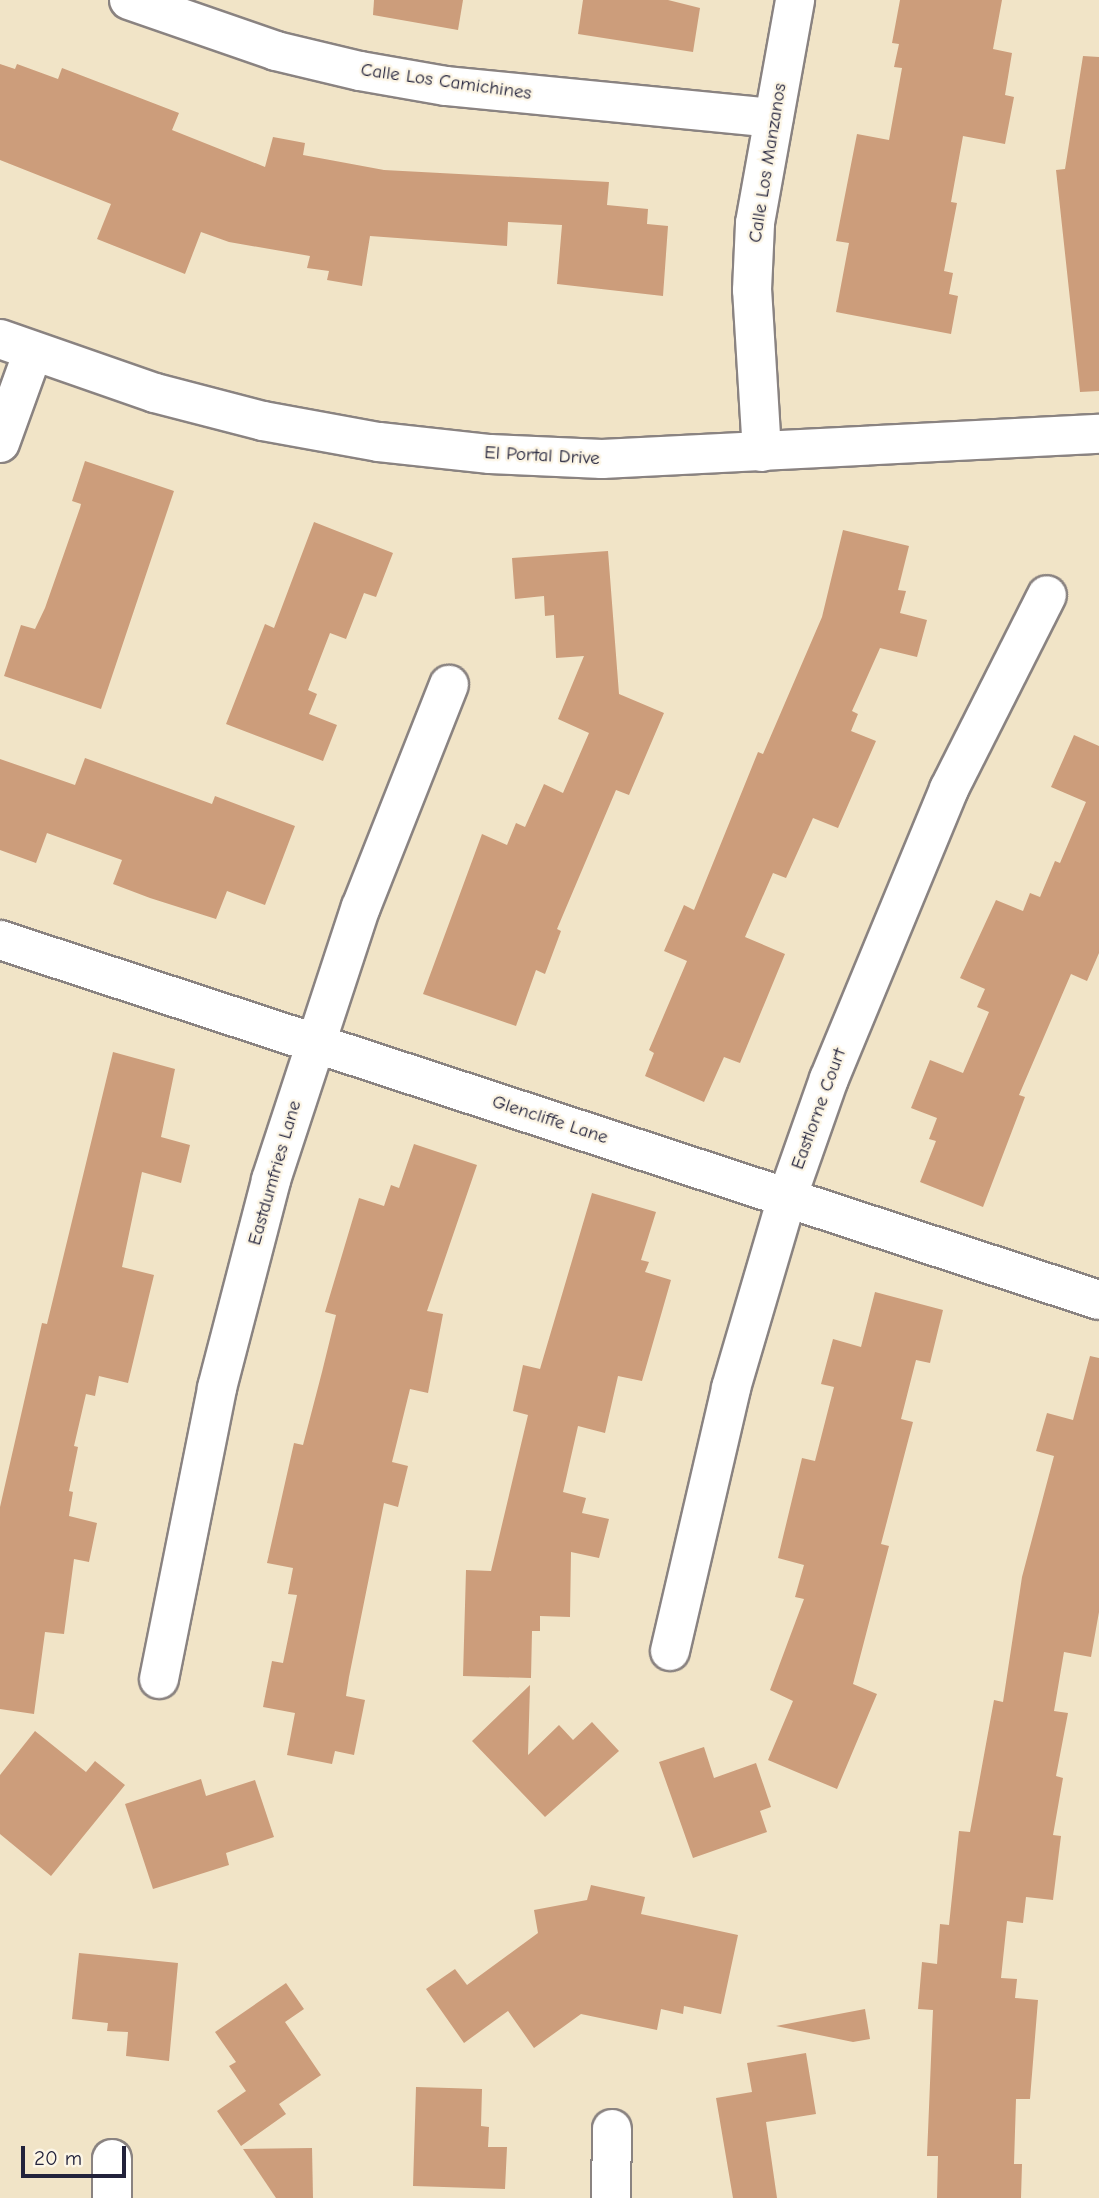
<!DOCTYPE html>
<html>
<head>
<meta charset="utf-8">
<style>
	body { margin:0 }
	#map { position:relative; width:1099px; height:2198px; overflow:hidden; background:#f1e4c7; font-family:"Comic Neue",sans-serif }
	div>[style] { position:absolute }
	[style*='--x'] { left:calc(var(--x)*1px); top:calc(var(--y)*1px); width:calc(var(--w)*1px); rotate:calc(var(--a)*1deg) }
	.building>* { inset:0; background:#cc9d7b }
	.roads { filter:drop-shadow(2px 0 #8a8381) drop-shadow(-2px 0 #8a8381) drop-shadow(0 2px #8a8381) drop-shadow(0 -2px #8a8381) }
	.minor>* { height:38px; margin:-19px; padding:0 19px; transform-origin:19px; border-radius:19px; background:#fff }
	.tertiary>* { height:38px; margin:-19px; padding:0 19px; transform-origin:19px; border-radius:19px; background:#fff }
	span { translate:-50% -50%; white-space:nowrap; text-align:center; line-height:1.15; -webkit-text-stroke:5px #fcf5e5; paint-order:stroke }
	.street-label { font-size:19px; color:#22223b }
	.scale { position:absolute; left:21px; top:2146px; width:105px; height:32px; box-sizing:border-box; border:4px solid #22223b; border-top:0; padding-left:9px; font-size:21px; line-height:24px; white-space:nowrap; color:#22223b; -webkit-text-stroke:5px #fcf5e5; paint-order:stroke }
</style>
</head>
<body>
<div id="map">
	<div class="building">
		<div style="clip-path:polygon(374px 0,463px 0,458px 30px,373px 15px)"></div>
		<div style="clip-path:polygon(583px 0,668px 0,700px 8px,693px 52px,578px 34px)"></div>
		<div style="clip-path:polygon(900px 0,1002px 0,993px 49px,1012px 53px,1005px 95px,1014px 97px,1005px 144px,963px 136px,951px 202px,957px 203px,944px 271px,953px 273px,949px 294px,958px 296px,951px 334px,836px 312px,849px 243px,836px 241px,857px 134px,889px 140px,902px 68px,894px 67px,899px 44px,892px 43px)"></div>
		<div style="clip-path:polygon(1083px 56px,1099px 57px,1099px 391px,1080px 392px,1056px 170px,1065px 169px)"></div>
		<div style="clip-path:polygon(0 64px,15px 69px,17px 64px,58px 79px,62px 68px,179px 113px,172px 130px,265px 167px,273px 137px,305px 143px,303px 155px,384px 170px,609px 182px,607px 205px,648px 209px,647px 224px,668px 226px,663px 296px,557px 284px,562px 225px,508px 222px,507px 246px,370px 236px,362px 286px,327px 280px,329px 271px,307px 268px,310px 256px,229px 242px,201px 232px,185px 274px,97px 239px,111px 204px,0 160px)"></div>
		<div style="clip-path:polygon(85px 461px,174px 491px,101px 709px,4px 676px,21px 625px,35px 629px,45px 608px,80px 508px,81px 504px,72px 501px)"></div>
		<div style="clip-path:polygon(314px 522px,393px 553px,376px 597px,364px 593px,346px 639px,330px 633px,308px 690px,317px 694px,309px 714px,337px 725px,323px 761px,226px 724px,265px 624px,274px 628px)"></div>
		<div style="clip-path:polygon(843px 530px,909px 546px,898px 590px,906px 591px,900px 613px,927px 620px,917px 657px,880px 648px,852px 711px,858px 714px,851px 731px,876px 741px,838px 828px,813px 818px,786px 878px,773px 873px,745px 937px,785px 954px,740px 1063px,724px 1057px,704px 1102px,645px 1076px,654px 1053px,649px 1050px,687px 961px,664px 951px,684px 905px,694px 910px,758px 752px,763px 754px,822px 617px)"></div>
		<div style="clip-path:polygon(608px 551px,619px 694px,664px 713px,629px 795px,616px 790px,557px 929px,561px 931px,545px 974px,536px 970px,516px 1026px,423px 994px,482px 834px,507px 845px,516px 823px,525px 827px,544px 784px,563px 793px,589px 733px,558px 719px,584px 656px,556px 658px,554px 615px,545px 616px,544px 596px,515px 599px,512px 558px)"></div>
		<div style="clip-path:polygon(1074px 735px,1099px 746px,1099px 953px,1087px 981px,1071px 974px,1019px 1095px,1025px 1097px,983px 1207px,920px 1182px,936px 1141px,929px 1139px,937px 1118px,911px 1108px,930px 1060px,963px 1073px,989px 1012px,977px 1007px,985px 989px,960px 978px,996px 900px,1023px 911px,1030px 893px,1040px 897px,1055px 861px,1060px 863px,1086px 802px,1051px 787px)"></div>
		<div style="clip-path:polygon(85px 758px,212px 804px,215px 796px,295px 826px,265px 905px,227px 891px,216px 919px,150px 898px,113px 884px,122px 860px,47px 833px,36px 863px,0 850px,0 759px,75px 785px)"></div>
		<div style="clip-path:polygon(113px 1052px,175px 1069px,161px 1137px,190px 1145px,181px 1183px,142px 1172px,122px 1267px,154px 1275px,128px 1383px,99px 1376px,95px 1396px,86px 1394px,74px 1446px,78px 1447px,69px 1491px,73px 1492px,69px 1516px,97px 1523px,89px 1562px,74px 1559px,64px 1634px,45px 1632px,34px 1714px,0 1709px,0 1507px,42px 1323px,47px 1324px)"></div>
		<div style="clip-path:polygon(414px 1144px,477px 1165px,427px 1311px,443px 1314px,428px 1393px,410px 1389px,392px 1462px,408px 1466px,398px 1507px,384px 1503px,349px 1677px,346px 1696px,365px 1700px,354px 1755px,335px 1751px,332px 1764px,287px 1755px,295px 1713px,263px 1707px,272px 1661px,283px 1663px,297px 1595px,288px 1594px,293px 1568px,267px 1563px,294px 1443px,303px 1445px,322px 1372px,336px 1315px,325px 1312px,359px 1198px,384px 1206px,391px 1185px,399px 1188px)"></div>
		<div style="clip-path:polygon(592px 1193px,656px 1212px,641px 1260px,649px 1262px,645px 1272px,671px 1280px,642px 1381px,618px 1376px,605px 1433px,578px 1426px,563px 1492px,586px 1498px,582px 1513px,609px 1519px,599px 1558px,571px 1552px,570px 1617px,540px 1616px,540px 1631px,532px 1631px,531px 1678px,463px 1676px,466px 1570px,491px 1571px,528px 1415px,513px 1411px,523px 1365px,540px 1369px)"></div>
		<div style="clip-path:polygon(875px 1292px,943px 1310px,930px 1363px,916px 1360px,901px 1419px,913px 1422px,881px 1544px,889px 1546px,853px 1684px,877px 1694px,837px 1789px,768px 1760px,793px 1701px,770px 1690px,804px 1599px,795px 1597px,804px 1565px,778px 1558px,802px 1458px,815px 1461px,834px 1387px,821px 1384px,833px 1339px,861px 1347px)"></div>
		<div style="clip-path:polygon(1090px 1356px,1099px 1358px,1099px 1612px,1091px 1657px,1064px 1652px,1054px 1711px,1068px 1713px,1056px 1776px,1063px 1778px,1053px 1835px,1061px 1836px,1053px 1900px,1026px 1897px,1023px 1923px,1007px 1921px,1001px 1978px,1017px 1979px,1015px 1998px,1038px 2000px,1030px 2099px,1016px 2099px,1014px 2164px,1022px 2164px,1021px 2198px,937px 2198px,938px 2156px,927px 2156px,933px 2010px,918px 2009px,922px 1962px,937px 1964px,940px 1924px,949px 1925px,959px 1831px,970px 1832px,994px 1700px,1003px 1702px,1022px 1577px,1054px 1456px,1036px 1451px,1047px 1413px,1073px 1420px)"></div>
		<div style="clip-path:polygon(530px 1685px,528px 1755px,559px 1725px,573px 1740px,592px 1722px,619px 1751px,545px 1817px,472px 1741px)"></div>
		<div style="clip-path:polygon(35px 1731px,86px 1772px,95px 1761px,125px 1785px,51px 1876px,0 1834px,0 1775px)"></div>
		<div style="clip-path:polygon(704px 1747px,714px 1778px,756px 1763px,771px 1807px,760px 1811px,767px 1832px,693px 1858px,659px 1762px)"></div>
		<div style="clip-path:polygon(201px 1779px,206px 1796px,255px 1780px,274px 1837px,226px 1853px,229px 1865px,153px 1889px,125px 1804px)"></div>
		<div style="clip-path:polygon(591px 1885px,645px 1897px,641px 1914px,738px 1935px,721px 2014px,684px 2006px,683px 2014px,661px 2009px,657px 2030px,581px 2014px,534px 2048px,508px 2011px,464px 2043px,426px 1989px,455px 1969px,467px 1985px,538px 1933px,534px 1910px,587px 1900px)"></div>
		<div style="clip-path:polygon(79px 1953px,178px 1963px,169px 2061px,126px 2056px,128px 2032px,107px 2031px,108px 2023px,72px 2019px)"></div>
		<div style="clip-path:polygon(286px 1983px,304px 2009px,285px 2022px,321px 2075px,279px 2104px,286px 2114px,241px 2146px,217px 2111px,246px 2091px,229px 2066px,236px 2062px,215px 2032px)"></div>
		<div style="clip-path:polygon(865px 2009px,870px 2039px,853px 2042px,776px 2026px)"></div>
		<div style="clip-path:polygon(806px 2053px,816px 2114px,766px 2122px,777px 2198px,733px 2198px,716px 2098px,752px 2092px,747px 2063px)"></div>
		<div style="clip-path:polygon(416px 2087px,482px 2089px,481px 2126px,489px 2127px,488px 2147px,507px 2147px,505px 2189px,413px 2186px)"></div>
		<div style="clip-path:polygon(312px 2148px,313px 2198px,276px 2198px,243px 2149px)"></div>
	</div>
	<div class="roads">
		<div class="minor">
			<div style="--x:129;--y:0;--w:156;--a:19.1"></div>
			<div style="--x:276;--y:51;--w:86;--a:13.4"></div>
			<div style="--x:360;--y:71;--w:87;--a:9.9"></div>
			<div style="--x:446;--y:86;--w:329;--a:5.6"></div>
			<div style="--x:0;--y:443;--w:97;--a:-70.1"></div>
			<div style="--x:762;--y:452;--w:162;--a:-93.5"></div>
			<div style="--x:752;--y:290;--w:67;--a:-87.4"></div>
			<div style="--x:755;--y:223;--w:227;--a:-79.8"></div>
			<div style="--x:0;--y:940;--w:1156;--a:18.14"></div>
			<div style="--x:670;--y:1651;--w:270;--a:-76.9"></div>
			<div style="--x:731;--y:1388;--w:198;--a:-73.6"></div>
			<div style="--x:787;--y:1198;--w:126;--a:-70.6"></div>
			<div style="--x:829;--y:1079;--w:314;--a:-67.5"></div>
			<div style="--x:949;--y:789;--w:217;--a:-63.2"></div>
			<div style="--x:159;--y:1679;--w:297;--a:-78.7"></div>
			<div style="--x:217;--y:1388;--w:215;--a:-75.4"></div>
			<div style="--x:271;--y:1180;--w:287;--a:-71.8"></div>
			<div style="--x:361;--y:907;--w:239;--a:-68.4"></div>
			<div style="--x:112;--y:2198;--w:39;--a:-90"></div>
			<div style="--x:611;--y:2198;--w:69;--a:-89.2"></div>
		</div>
		<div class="tertiary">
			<div style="--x:0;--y:339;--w:164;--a:19.2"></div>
			<div style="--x:155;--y:393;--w:112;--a:14.5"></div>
			<div style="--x:263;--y:421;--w:118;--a:10.3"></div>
			<div style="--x:379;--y:442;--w:112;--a:6.2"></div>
			<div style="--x:490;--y:454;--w:112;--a:2.6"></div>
			<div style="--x:602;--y:459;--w:498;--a:-2.9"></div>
		</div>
	</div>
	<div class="street-label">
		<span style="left:446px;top:82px;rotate:8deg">Calle Los Camichines</span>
		<span style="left:768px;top:163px;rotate:-81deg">Calle Los Manzanos</span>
		<span style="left:542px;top:456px;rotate:3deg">El Portal Drive</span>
		<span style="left:819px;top:1109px;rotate:-70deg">Eastlorne Court</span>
		<span style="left:550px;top:1120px;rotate:18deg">Glencliffe Lane</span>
		<span style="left:275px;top:1173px;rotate:-74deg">Eastdumfries Lane</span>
	</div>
	<div class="scale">20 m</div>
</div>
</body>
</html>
